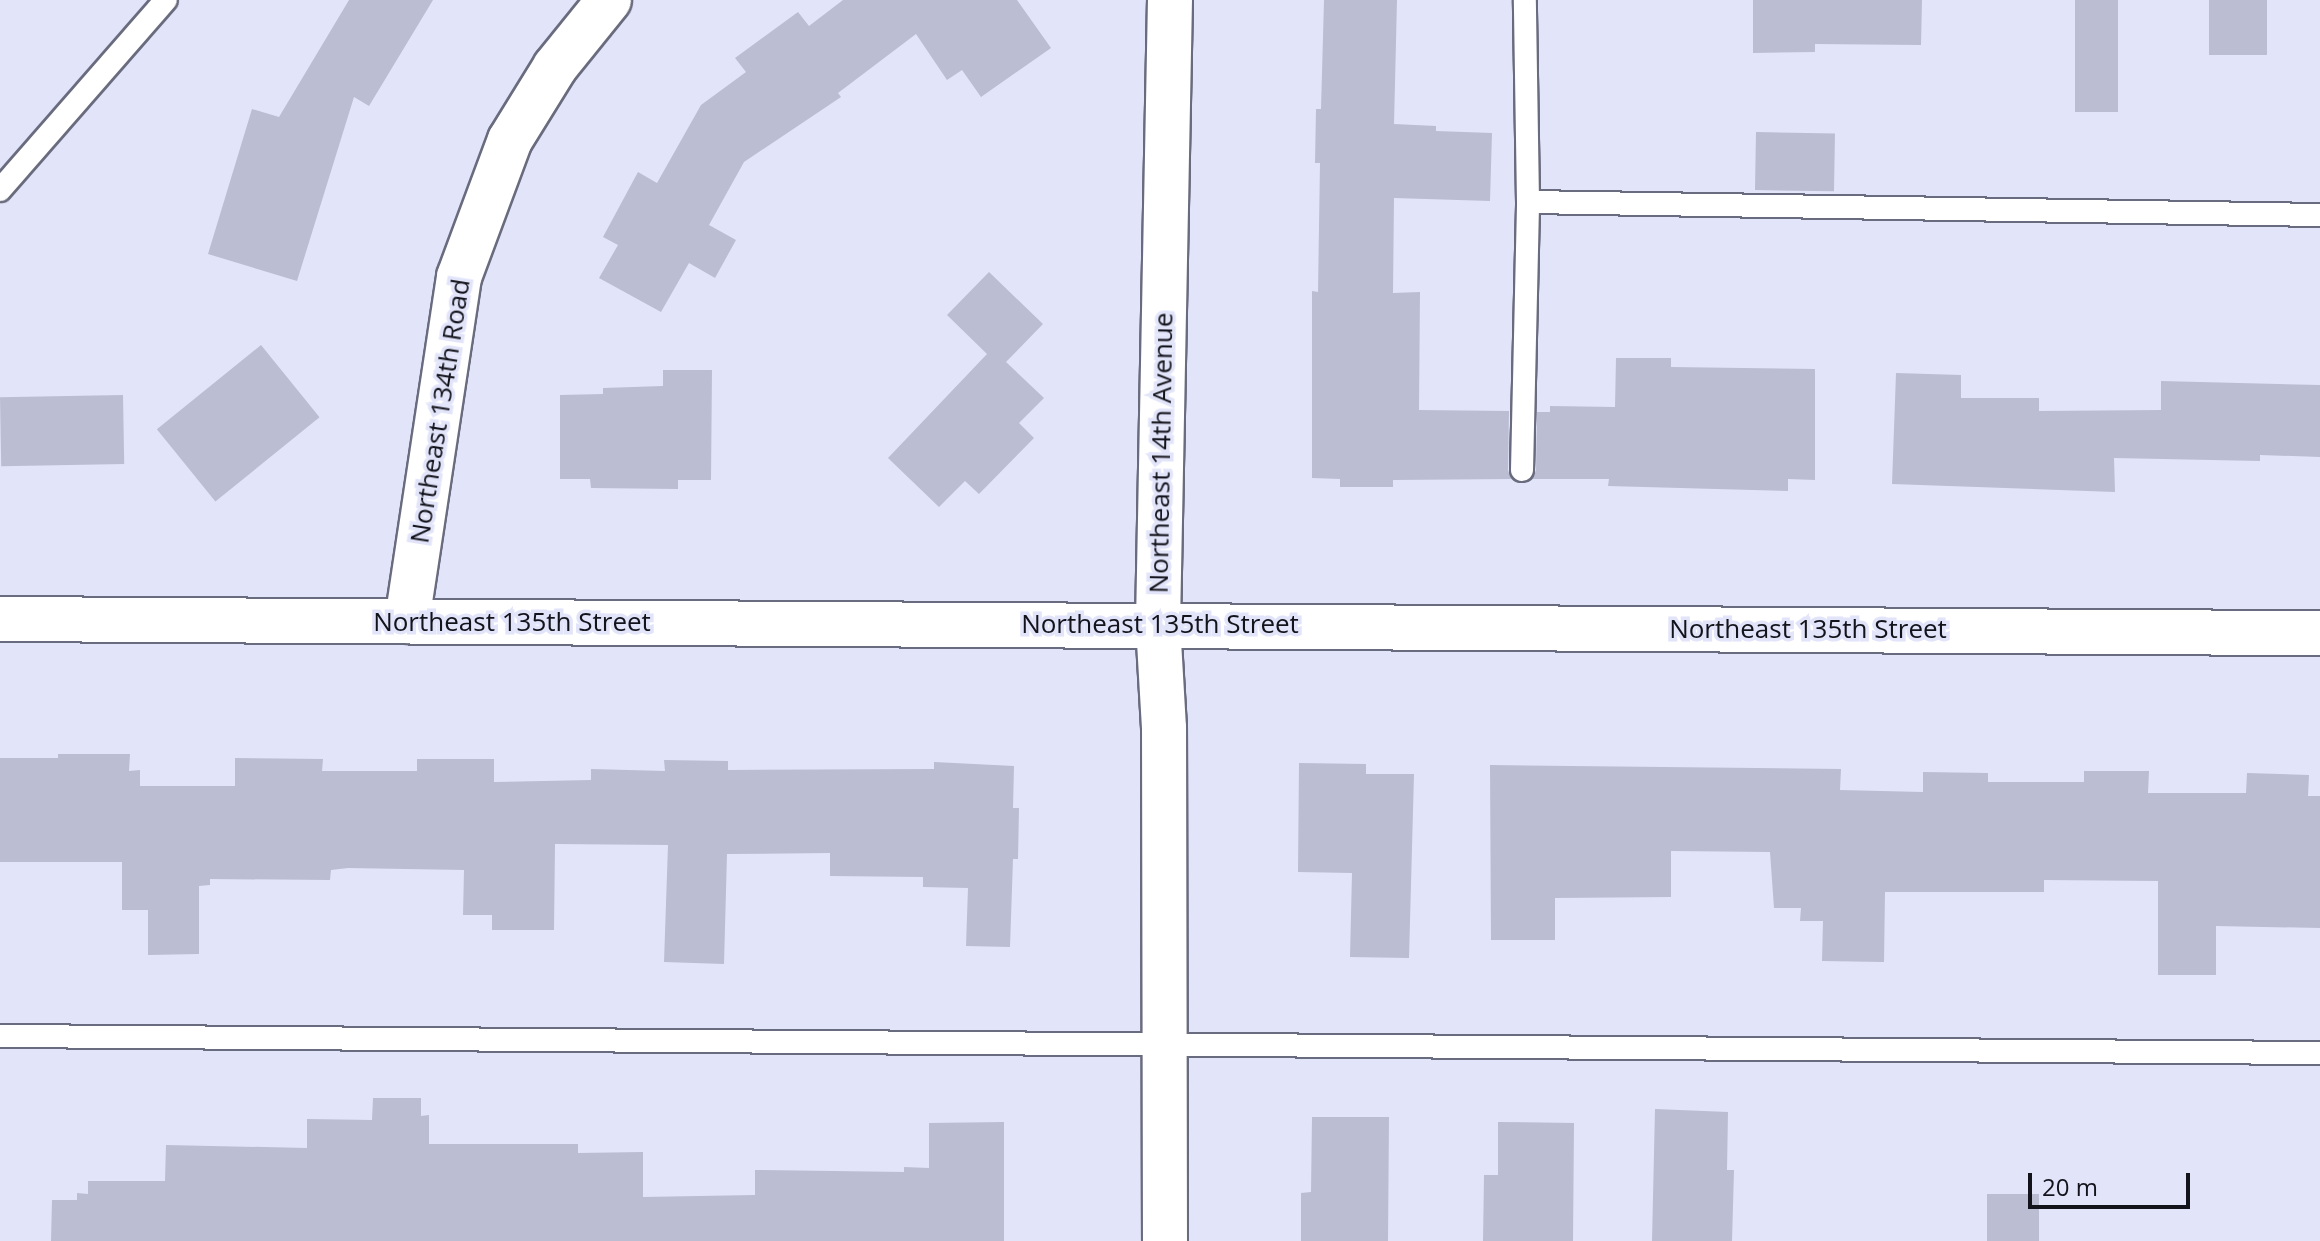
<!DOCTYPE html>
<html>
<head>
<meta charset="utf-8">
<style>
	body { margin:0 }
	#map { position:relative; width:2320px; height:1241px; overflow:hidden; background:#e2e4fa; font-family:"Open Sans",sans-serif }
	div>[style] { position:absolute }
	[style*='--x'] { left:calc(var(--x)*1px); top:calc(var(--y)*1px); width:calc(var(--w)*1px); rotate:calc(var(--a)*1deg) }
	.building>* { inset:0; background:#bbbdd3; transform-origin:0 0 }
	.roads { filter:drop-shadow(2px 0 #696b7e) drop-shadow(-2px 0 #696b7e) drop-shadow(0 2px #696b7e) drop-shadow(0 -2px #696b7e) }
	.lane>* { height:22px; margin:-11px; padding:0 11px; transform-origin:11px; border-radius:11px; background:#fff }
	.street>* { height:44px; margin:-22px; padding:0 22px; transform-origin:22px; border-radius:22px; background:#fff }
	.secondary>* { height:44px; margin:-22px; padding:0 22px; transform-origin:22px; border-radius:22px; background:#fff }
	span { translate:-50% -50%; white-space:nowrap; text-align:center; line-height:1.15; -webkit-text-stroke:7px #e2e4fa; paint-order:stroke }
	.street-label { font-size:26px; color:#13131b }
	.scale { position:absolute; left:2028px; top:1173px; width:162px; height:36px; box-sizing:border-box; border:4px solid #13131b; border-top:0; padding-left:10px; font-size:24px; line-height:28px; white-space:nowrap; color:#13131b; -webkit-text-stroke:6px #e2e4fa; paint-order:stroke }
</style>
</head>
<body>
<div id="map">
	<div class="building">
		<div style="clip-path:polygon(349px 0,433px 0,369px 106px,354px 97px,297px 281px,208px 254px,252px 109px,279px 117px)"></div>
		<div style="clip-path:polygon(843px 0,1017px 0,1051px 48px,981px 97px,962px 70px,947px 80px,916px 34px,838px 93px,841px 97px,744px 162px,709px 225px,736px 240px,715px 278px,689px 263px,661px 312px,599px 278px,618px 245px,603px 237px,638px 172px,657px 183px,701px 105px,746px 72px,735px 58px,798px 12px,809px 26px)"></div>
		<div style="clip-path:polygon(1324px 0,1397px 0,1394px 124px,1436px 126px,1436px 131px,1492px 133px,1490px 201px,1394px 198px,1393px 293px,1420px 292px,1419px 410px,1509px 411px,1508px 470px,1511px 479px,1393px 480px,1393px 487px,1340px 487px,1340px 479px,1312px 478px,1312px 291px,1318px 292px,1320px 163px,1315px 163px,1316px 109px,1321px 109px)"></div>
		<div style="clip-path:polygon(1753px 0,1922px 0,1921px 45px,1815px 44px,1815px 52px,1753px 53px)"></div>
		<div style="left:2075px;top:0;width:43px;height:112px"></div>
		<div style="left:2209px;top:0;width:58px;height:55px"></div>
		<div style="left:1756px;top:132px;width:79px;height:58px;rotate:1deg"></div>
		<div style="clip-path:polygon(989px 272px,1043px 324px,1006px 362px,1044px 398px,1019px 423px,1034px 438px,979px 494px,965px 481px,939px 507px,888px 458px,987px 354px,947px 315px)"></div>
		<div style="left:261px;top:345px;width:93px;height:134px;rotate:51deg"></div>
		<div style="clip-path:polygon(1616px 358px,1671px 358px,1671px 367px,1815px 369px,1815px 480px,1788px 479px,1788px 491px,1608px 486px,1609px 479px,1532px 479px,1536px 470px,1537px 412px,1550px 412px,1550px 406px,1615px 407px)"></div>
		<div style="clip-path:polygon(663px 370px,712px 370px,711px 480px,678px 480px,678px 489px,591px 488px,590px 479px,560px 479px,560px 395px,603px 394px,603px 388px,663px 386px)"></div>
		<div style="clip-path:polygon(1896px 373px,1961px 375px,1961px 398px,2039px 398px,2039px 411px,2161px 410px,2161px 381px,2320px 385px,2320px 457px,2260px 455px,2260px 461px,2114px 458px,2115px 492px,1892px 484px)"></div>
		<div style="left:123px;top:395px;width:69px;height:123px;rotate:89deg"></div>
		<div style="clip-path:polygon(58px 754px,130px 754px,129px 771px,140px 770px,140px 786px,235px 786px,235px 758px,323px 759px,322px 771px,417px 771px,417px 759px,494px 759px,494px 782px,591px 780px,591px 769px,665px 771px,664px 760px,728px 761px,728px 770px,934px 769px,934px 762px,1014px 766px,1013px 808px,1019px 808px,1018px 859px,1013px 859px,1010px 947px,966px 946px,968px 888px,923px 887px,923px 877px,830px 876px,830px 853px,727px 854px,724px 964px,664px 962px,668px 845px,555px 844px,554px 930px,492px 930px,492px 915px,463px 915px,464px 870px,348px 868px,331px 870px,330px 880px,210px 879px,210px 885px,199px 886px,199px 954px,148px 955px,148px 910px,122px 910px,122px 862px,0 862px,0 758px,58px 758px)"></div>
		<div style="clip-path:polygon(1299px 763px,1366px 764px,1366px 774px,1414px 774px,1409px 958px,1350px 957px,1352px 873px,1298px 872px)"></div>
		<div style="clip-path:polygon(1490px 765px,1841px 769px,1840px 790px,1923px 792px,1923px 772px,1988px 773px,1988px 782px,2084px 782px,2084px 771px,2149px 771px,2148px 793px,2246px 793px,2247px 773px,2309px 775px,2308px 796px,2320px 796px,2320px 928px,2216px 926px,2216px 975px,2158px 975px,2158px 881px,2044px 880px,2044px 892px,1885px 892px,1884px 962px,1822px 961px,1823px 921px,1800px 921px,1801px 908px,1774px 908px,1770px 852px,1671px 851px,1671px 897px,1555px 898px,1555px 940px,1491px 940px)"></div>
		<div style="clip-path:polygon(373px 1098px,421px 1098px,421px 1116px,429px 1115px,429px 1144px,578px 1144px,578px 1153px,643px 1152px,643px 1197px,755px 1195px,755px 1170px,904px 1172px,904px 1167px,929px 1168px,929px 1123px,1004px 1122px,1004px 1241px,51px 1241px,52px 1200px,77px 1200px,77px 1193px,88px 1194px,88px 1181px,165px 1181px,166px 1145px,307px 1148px,307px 1119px,372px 1120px)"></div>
		<div style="clip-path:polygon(1655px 1109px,1728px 1112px,1727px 1170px,1734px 1170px,1732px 1241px,1652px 1241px)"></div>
		<div style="clip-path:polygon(1312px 1117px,1389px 1117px,1388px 1241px,1301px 1241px,1301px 1193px,1311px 1192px)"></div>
		<div style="clip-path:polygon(1498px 1122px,1574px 1123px,1573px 1241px,1483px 1241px,1484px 1175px,1498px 1175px)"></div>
		<div style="left:1987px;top:1194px;width:52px;height:47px"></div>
	</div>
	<div class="roads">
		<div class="lane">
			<div style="--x:0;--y:190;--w:252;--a:-48.9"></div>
			<div style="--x:1528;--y:202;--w:792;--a:0.94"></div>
			<div style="--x:1522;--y:470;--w:268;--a:-88.7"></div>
			<div style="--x:1528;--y:202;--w:202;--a:-90.9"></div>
			<div style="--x:0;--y:1036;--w:2320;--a:0.42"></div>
		</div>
		<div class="street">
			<div style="--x:407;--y:621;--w:348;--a:-81.4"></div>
			<div style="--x:459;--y:277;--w:146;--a:-69.6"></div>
			<div style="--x:510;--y:140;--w:86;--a:-58.3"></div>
			<div style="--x:555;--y:67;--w:86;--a:-51.1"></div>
		</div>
		<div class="secondary">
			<div style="--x:0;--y:619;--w:2320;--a:0.35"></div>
			<div style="--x:1165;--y:1241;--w:513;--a:-90.11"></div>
			<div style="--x:1164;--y:728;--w:104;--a:-93.3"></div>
			<div style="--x:1158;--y:624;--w:624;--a:-88.9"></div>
		</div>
	</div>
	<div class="street-label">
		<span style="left:440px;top:411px;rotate:-81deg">Northeast 134th Road</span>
		<span style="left:1161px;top:453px;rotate:-89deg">Northeast 14th Avenue</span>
		<span style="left:512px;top:622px">Northeast 135th Street</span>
		<span style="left:1160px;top:624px">Northeast 135th Street</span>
		<span style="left:1808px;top:629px">Northeast 135th Street</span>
	</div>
	<div class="scale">20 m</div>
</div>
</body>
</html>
